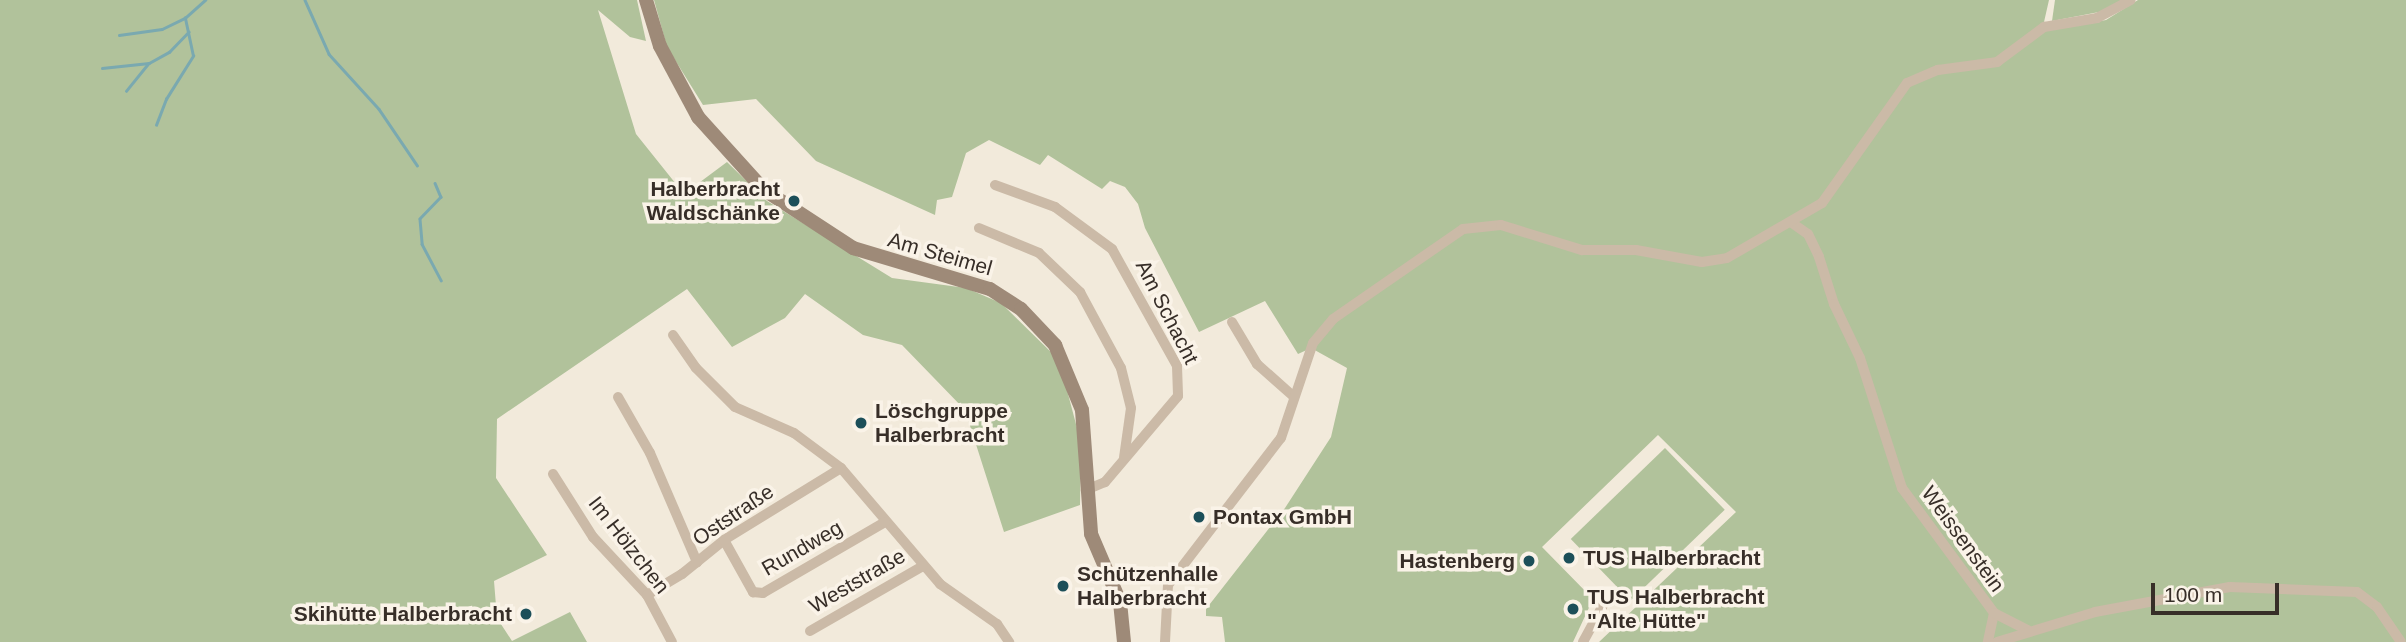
<!DOCTYPE html>
<html>
<head>
<meta charset="utf-8">
<style>
	body { margin:0 }
	#map { position:relative; width:2406px; height:642px; overflow:hidden; background:#f2eadb; font-family:Helvetica,sans-serif }
	div>[style] { position:absolute }
	[style*='--x'] { left:calc(var(--x)*1px); top:calc(var(--y)*1px); width:calc(var(--w)*1px); rotate:calc(var(--a)*1deg) }
	.green>* { inset:0; background:#b1c29b; transform-origin:0 0 }
	.stream>* { height:2.5px; margin:-1.25px; padding:0 1.25px; transform-origin:1.25px; border-radius:1.25px; background:#7aa9b0 }
	.street>* { height:10px; margin:-5px; padding:0 5px; transform-origin:5px; border-radius:5px; background:#cbbaa7 }
	.secondary>* { height:14px; margin:-7px; padding:0 7px; transform-origin:7px; border-radius:7px; background:#9e8a78 }
	.dots>* { width:19px; height:19px; translate:-50% -50%; box-sizing:border-box; border:4px solid #faf3e8; border-radius:50% }
	span { translate:-50% -50%; white-space:nowrap; text-align:center; line-height:1.15; -webkit-text-stroke:7px #faf3e8; paint-order:stroke }
	.poi-label { font-size:21px; color:#372e28; font-weight:700 }
	.right { translate:-100% -50%; text-align:right }
	.left { translate:0 -50%; text-align:left }
	.street-label { font-size:21px; color:#372e28 }
	.scale { position:absolute; left:2151px; top:583px; width:128px; height:32px; box-sizing:border-box; border:4px solid #372e28; border-top:0; padding-left:9px; font-size:21px; line-height:24px; white-space:nowrap; color:#372e28; -webkit-text-stroke:5px #faf3e8; paint-order:stroke }
</style>
</head>
<body>
<div id="map">
	<div class="green">
		<div style="clip-path:polygon(0 0,637px 0,646px 41px,630px 37px,598px 10px,636px 134px,684px 194px,727px 162px,767px 201px,892px 278px,966px 288px,1001px 303px,1059px 360px,1081px 443px,1080px 505px,1004px 532px,965px 410px,902px 345px,863px 335px,805px 294px,785px 318px,732px 347px,687px 289px,497px 419px,496px 478px,547px 555px,494px 581px,497px 618px,512px 641px,570px 612px,587px 642px,0 642px)"></div>
		<div style="clip-path:polygon(654px 0,2049px 0,2044px 22px,1998px 58px,2046px 31px,2106px 20px,2138px 0,2406px 0,2406px 642px,1599px 642px,1736px 512px,1658px 435px,1542px 547px,1593px 599px,1573px 642px,1225px 642px,1222px 617px,1206px 616px,1206px 609px,1285px 508px,1331px 437px,1347px 368px,1311px 348px,1298px 354px,1265px 301px,1199px 332px,1145px 228px,1138px 204px,1125px 187px,1110px 181px,1102px 189px,1048px 155px,1040px 165px,989px 140px,966px 153px,952px 197px,937px 200px,935px 215px,816px 161px,756px 99px,703px 105px,667px 47px)"></div>
		<div style="clip-path:polygon(2055px 0,2124px 0,2099px 12px,2052px 21px)"></div>
		<div style="left:1665px;top:448px;width:86px;height:131px;rotate:46deg"></div>
	</div>
	<div class="stream">
		<div style="--x:305;--y:0;--w:59;--a:66"></div>
		<div style="--x:329;--y:54;--w:74;--a:47.7"></div>
		<div style="--x:379;--y:109;--w:68;--a:55.8"></div>
		<div style="--x:119;--y:35;--w:43;--a:-7.9"></div>
		<div style="--x:162;--y:29;--w:25;--a:-26"></div>
		<div style="--x:102;--y:68;--w:47;--a:-6.1"></div>
		<div style="--x:149;--y:63;--w:23;--a:-29"></div>
		<div style="--x:169;--y:52;--w:28;--a:-46"></div>
		<div style="--x:126;--y:91;--w:35;--a:-51"></div>
		<div style="--x:156;--y:125;--w:28;--a:-69"></div>
		<div style="--x:166;--y:99;--w:51;--a:-57.9"></div>
		<div style="--x:193;--y:56;--w:39;--a:-102"></div>
		<div style="--x:185;--y:18;--w:27;--a:-42"></div>
		<div style="--x:435;--y:183;--w:15;--a:67"></div>
		<div style="--x:441;--y:197;--w:30;--a:134"></div>
		<div style="--x:420;--y:219;--w:25;--a:85"></div>
		<div style="--x:422;--y:244;--w:41;--a:62.2"></div>
	</div>
	<div class="street">
		<div style="--x:995;--y:185;--w:64;--a:20.1"></div>
		<div style="--x:1055;--y:207;--w:71;--a:36.4"></div>
		<div style="--x:1112;--y:249;--w:134;--a:60.9"></div>
		<div style="--x:1177;--y:366;--w:30;--a:88"></div>
		<div style="--x:1178;--y:396;--w:113;--a:130.3"></div>
		<div style="--x:1105;--y:482;--w:21;--a:157"></div>
		<div style="--x:1792;--y:223;--w:19;--a:35"></div>
		<div style="--x:1808;--y:234;--w:25;--a:64"></div>
		<div style="--x:1819;--y:257;--w:49;--a:72.3"></div>
		<div style="--x:1834;--y:304;--w:60;--a:64.3"></div>
		<div style="--x:1860;--y:358;--w:137;--a:72.1"></div>
		<div style="--x:1902;--y:488;--w:155;--a:53.6"></div>
		<div style="--x:1994;--y:613;--w:30;--a:102"></div>
		<div style="--x:979;--y:228;--w:65;--a:22.6"></div>
		<div style="--x:1039;--y:253;--w:57;--a:43.6"></div>
		<div style="--x:1080;--y:292;--w:86;--a:61.7"></div>
		<div style="--x:1121;--y:368;--w:41;--a:76"></div>
		<div style="--x:1131;--y:408;--w:50;--a:98"></div>
		<div style="--x:1232;--y:322;--w:49;--a:59.2"></div>
		<div style="--x:1257;--y:364;--w:48;--a:41.6"></div>
		<div style="--x:673;--y:335;--w:40;--a:55.1"></div>
		<div style="--x:696;--y:368;--w:55;--a:45"></div>
		<div style="--x:735;--y:407;--w:64;--a:23.8"></div>
		<div style="--x:794;--y:433;--w:59;--a:36.7"></div>
		<div style="--x:841;--y:468;--w:153;--a:49.5"></div>
		<div style="--x:940;--y:584;--w:70;--a:35.1"></div>
		<div style="--x:997;--y:624;--w:22;--a:56"></div>
		<div style="--x:618;--y:397;--w:64;--a:60.3"></div>
		<div style="--x:650;--y:453;--w:119;--a:66.7"></div>
		<div style="--x:553;--y:474;--w:75;--a:57.6"></div>
		<div style="--x:593;--y:537;--w:79;--a:47"></div>
		<div style="--x:647;--y:595;--w:53;--a:62"></div>
		<div style="--x:724;--y:540;--w:60;--a:60.9"></div>
		<div style="--x:753;--y:592;--w:10;--a:6"></div>
		<div style="--x:763;--y:593;--w:141;--a:-30.2"></div>
		<div style="--x:647;--y:595;--w:41;--a:-31"></div>
		<div style="--x:682;--y:574;--w:54;--a:-39"></div>
		<div style="--x:724;--y:540;--w:137;--a:-31.6"></div>
		<div style="--x:1994;--y:613;--w:38;--a:27"></div>
		<div style="--x:810;--y:631;--w:130;--a:-29.9"></div>
		<div style="--x:1165;--y:642;--w:57;--a:-87"></div>
		<div style="--x:1168;--y:585;--w:185;--a:-52.5"></div>
		<div style="--x:1281;--y:438;--w:100;--a:-71.4"></div>
		<div style="--x:1313;--y:343;--w:31;--a:-50"></div>
		<div style="--x:1333;--y:319;--w:158;--a:-34.7"></div>
		<div style="--x:1463;--y:229;--w:38;--a:-6"></div>
		<div style="--x:1501;--y:225;--w:85;--a:17.2"></div>
		<div style="--x:1582;--y:250;--w:54;--a:0"></div>
		<div style="--x:1636;--y:250;--w:67;--a:10.3"></div>
		<div style="--x:1702;--y:262;--w:25;--a:-9"></div>
		<div style="--x:1727;--y:258;--w:110;--a:-30.1"></div>
		<div style="--x:1822;--y:203;--w:147;--a:-54.7"></div>
		<div style="--x:1907;--y:83;--w:34;--a:-23"></div>
		<div style="--x:1938;--y:70;--w:60;--a:-7.7"></div>
		<div style="--x:1997;--y:62;--w:59;--a:-36.7"></div>
		<div style="--x:2044;--y:27;--w:54;--a:-9.6"></div>
		<div style="--x:2097;--y:18;--w:38;--a:-28"></div>
		<div style="--x:1583;--y:642;--w:52;--a:-61.5"></div>
		<div style="--x:1997;--y:642;--w:102;--a:-17"></div>
		<div style="--x:2095;--y:612;--w:137;--a:-10.5"></div>
		<div style="--x:2230;--y:587;--w:127;--a:2.3"></div>
		<div style="--x:2357;--y:592;--w:25;--a:37"></div>
		<div style="--x:2377;--y:607;--w:42;--a:55.6"></div>
	</div>
	<div class="secondary">
		<div style="--x:646;--y:0;--w:48;--a:73.1"></div>
		<div style="--x:660;--y:46;--w:81;--a:61.8"></div>
		<div style="--x:698;--y:117;--w:97;--a:47.9"></div>
		<div style="--x:763;--y:189;--w:108;--a:33.2"></div>
		<div style="--x:853;--y:248;--w:143;--a:16.7"></div>
		<div style="--x:990;--y:289;--w:37;--a:33"></div>
		<div style="--x:1021;--y:309;--w:50;--a:46.6"></div>
		<div style="--x:1055;--y:345;--w:70;--a:67.4"></div>
		<div style="--x:1082;--y:410;--w:124;--a:85.8"></div>
		<div style="--x:1091;--y:534;--w:74;--a:66.9"></div>
		<div style="--x:1120;--y:602;--w:40;--a:84.3"></div>
	</div>
	<div class="dots">
		<div style="left:794px;top:201px;background:#1c4f59"></div>
		<div style="left:861px;top:423px;background:#1c4f59"></div>
		<div style="left:1199px;top:517px;background:#1c4f59"></div>
		<div style="left:1569px;top:558px;background:#1c4f59"></div>
		<div style="left:1529px;top:561px;background:#1c4f59"></div>
		<div style="left:1063px;top:586px;background:#1c4f59"></div>
		<div style="left:1573px;top:609px;background:#1c4f59"></div>
		<div style="left:526px;top:614px;background:#1c4f59"></div>
	</div>
	<div class="poi-label">
		<span class="right" style="left:780px;top:201px">Halberbracht<br>Waldschänke</span>
		<span class="left" style="left:875px;top:423px">Löschgruppe<br>Halberbracht</span>
		<span class="left" style="left:1213px;top:517px">Pontax GmbH</span>
		<span class="left" style="left:1583px;top:558px">TUS Halberbracht</span>
		<span class="right" style="left:1515px;top:561px">Hastenberg</span>
		<span class="left" style="left:1077px;top:586px">Schützenhalle<br>Halberbracht</span>
		<span class="left" style="left:1587px;top:609px">TUS Halberbracht<br>"Alte Hütte"</span>
		<span class="right" style="left:512px;top:614px">Skihütte Halberbracht</span>
	</div>
	<div class="street-label">
		<span style="left:940px;top:254px;rotate:16deg">Am Steimel</span>
		<span style="left:1167px;top:312px;rotate:63deg">Am Schacht</span>
		<span style="left:733px;top:515px;rotate:-34deg">Oststraße</span>
		<span style="left:1963px;top:539px;rotate:54deg">Weissenstein</span>
		<span style="left:629px;top:545px;rotate:52deg">Im Hölzchen</span>
		<span style="left:802px;top:548px;rotate:-30deg">Rundweg</span>
		<span style="left:857px;top:581px;rotate:-30deg">Weststraße</span>
	</div>
	<div class="scale">100 m</div>
</div>
</body>
</html>
